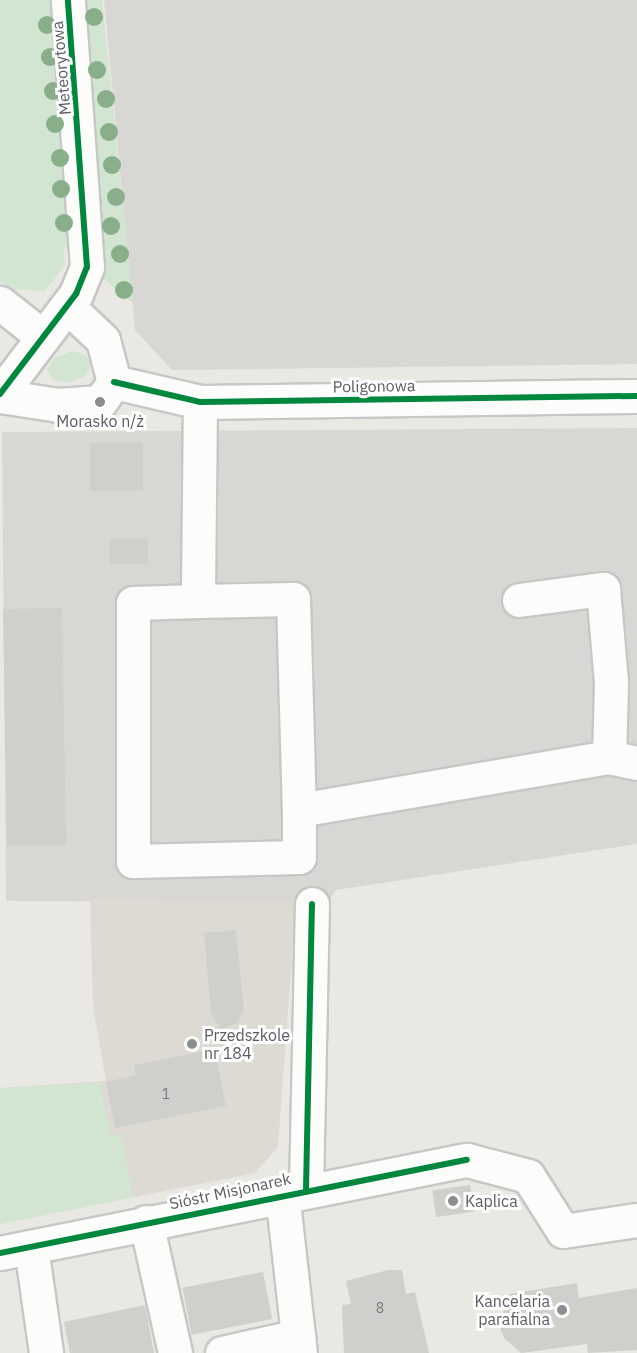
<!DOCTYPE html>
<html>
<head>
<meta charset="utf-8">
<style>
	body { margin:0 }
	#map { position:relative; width:637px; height:1353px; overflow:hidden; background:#e9e8e3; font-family:"IBM Plex Sans",sans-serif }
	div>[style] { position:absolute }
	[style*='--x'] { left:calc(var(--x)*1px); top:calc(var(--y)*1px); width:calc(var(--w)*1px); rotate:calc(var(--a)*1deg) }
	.industrial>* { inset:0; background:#d9d7d3 }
	.education>* { inset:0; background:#dcdad3 }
	.green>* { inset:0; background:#d1e5d0 }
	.building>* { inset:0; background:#cfcfcc; transform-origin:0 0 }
	.roads { filter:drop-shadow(2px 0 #c6c7c6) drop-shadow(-2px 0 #c6c7c6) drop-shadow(0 2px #c6c7c6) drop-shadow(0 -2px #c6c7c6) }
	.minor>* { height:33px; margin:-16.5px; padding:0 16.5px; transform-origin:16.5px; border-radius:16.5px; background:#fcfcfb }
	.cycleway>* { height:6px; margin:-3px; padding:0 3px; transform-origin:3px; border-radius:3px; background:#00873e }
	.trees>* { width:18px; height:18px; margin:-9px; border-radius:50%; background:#88ae8a }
	.dots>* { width:16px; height:16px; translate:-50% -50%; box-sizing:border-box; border:3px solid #fff; border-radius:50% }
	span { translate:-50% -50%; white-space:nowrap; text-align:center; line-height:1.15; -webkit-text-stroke:6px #fff; paint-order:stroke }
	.number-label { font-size:14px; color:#787a7d }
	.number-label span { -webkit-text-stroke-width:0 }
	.street-label { font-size:16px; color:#595c61 }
	.poi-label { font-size:16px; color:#595c61 }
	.left { translate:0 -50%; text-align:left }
	.right { translate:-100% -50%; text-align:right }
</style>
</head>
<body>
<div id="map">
	<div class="industrial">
		<div style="clip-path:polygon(104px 0,637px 0,637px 364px,172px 370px,135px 330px)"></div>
		<div style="clip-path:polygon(637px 428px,637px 844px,336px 890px,328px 902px,6px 901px,2px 432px)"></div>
	</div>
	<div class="education">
		<div style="clip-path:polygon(90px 898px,296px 901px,278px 1147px,255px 1173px,0 1224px,0 1088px,106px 1081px,93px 1007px)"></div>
	</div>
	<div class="green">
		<div style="clip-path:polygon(0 0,102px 0,133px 303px,64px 246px,65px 265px,45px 291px,12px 289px,0 282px)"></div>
		<div style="clip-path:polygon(72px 351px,86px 355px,91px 365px,86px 376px,68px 383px,53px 380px,47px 370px,54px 358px)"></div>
		<div style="clip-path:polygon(100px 1083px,111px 1136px,121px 1134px,133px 1197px,0 1224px,0 1088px)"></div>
	</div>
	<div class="building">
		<div style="clip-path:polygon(123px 442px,143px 442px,143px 490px,90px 491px,90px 443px)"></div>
		<div style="left:110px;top:539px;width:38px;height:25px"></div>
		<div style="left:62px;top:608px;width:237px;height:59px;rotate:89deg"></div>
		<div style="clip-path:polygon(236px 930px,244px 1010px,237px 1023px,220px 1029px,211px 1013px,204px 933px)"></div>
		<div style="clip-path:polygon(214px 1049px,226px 1106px,115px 1128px,106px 1082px,136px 1075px,134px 1065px)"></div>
		<div style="left:470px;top:1185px;width:27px;height:38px;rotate:82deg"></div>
		<div style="clip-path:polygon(388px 1270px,402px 1270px,406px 1294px,415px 1292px,429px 1353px,344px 1353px,342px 1305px,351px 1304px,346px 1281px)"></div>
		<div style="left:263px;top:1272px;width:48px;height:82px;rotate:79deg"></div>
		<div style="clip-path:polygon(577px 1283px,579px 1298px,637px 1288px,637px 1350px,588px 1353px,587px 1344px,521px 1353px,504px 1338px,499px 1325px,509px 1294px)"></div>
		<div style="clip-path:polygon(145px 1305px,154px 1353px,70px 1353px,64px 1322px)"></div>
	</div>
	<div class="roads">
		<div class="minor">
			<div style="--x:0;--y:303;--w:55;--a:38.3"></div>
			<div style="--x:114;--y:382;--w:88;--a:13.1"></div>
			<div style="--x:200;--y:402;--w:437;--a:-0.8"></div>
			<div style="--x:0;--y:394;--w:126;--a:-52.8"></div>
			<div style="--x:76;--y:294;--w:29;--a:-68"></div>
			<div style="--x:87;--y:267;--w:268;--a:-94.1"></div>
			<div style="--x:0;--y:396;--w:59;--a:8.8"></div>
			<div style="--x:58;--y:405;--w:42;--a:-4.1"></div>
			<div style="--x:100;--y:402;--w:24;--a:-55"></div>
			<div style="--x:114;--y:382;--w:43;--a:-104.7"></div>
			<div style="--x:103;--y:340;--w:48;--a:-136.7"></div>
			<div style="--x:200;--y:402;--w:199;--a:90.6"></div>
			<div style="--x:198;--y:601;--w:65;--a:178.2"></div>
			<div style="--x:133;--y:603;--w:258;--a:90"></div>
			<div style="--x:133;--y:861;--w:166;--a:-1.4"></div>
			<div style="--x:299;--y:857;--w:47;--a:-90"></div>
			<div style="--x:299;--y:810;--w:314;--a:-9.7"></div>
			<div style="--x:609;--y:757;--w:29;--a:12"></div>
			<div style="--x:519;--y:600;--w:85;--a:-7.5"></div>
			<div style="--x:603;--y:589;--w:94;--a:85.1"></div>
			<div style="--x:611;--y:683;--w:74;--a:91.5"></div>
			<div style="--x:198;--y:601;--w:95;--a:-1.2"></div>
			<div style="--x:293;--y:599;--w:211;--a:88.4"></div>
			<div style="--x:306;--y:1189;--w:285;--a:-88.8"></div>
			<div style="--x:282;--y:1193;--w:161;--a:83.6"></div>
			<div style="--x:146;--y:1222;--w:134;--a:77.5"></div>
			<div style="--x:31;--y:1247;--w:107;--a:81.9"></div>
			<div style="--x:0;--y:1253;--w:476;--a:-11.3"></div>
			<div style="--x:467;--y:1160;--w:63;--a:14.7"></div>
			<div style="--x:528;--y:1176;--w:65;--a:57.5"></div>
			<div style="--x:563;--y:1231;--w:75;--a:-8.5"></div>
			<div style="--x:222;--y:1353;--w:78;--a:-12.6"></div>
		</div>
	</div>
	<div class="cycleway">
		<div style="--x:114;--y:382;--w:88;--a:13.1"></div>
		<div style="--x:200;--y:402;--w:437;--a:-0.8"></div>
		<div style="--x:0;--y:394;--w:126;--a:-52.8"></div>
		<div style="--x:76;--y:294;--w:29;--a:-68"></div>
		<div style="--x:87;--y:267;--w:268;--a:-94.1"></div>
		<div style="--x:306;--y:1189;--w:285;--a:-88.8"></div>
		<div style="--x:0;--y:1253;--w:476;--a:-11.3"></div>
	</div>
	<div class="trees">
		<div style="left:94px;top:17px"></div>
		<div style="left:47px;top:25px"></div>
		<div style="left:50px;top:57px"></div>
		<div style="left:97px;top:70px"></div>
		<div style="left:53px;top:91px"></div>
		<div style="left:106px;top:99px"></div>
		<div style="left:55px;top:124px"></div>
		<div style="left:109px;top:132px"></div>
		<div style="left:60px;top:158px"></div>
		<div style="left:112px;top:165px"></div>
		<div style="left:61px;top:189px"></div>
		<div style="left:116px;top:197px"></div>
		<div style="left:64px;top:223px"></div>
		<div style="left:111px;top:226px"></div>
		<div style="left:120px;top:254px"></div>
		<div style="left:124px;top:290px"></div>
	</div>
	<div class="dots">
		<div style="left:100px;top:402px;background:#8b8d8e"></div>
		<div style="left:192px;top:1044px;background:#8b8d8e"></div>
		<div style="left:453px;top:1201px;background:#8b8d8e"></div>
		<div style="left:562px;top:1310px;background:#8b8d8e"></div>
	</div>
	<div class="number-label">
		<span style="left:166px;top:1094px">1</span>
		<span style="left:380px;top:1308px">8</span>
	</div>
	<div class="street-label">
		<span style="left:61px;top:68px;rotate:-95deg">Meteorytowa</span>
		<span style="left:374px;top:386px;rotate:-1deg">Poligonowa</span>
		<span style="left:230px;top:1191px;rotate:-12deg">Sióstr Misjonarek</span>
	</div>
	<div class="poi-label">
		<span style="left:100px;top:421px">Morasko n/ż</span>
		<span class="left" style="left:204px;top:1044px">Przedszkole<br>nr 184</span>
		<span class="left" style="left:465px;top:1201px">Kaplica</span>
		<span class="right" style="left:550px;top:1310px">Kancelaria<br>parafialna</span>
	</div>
</div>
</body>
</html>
